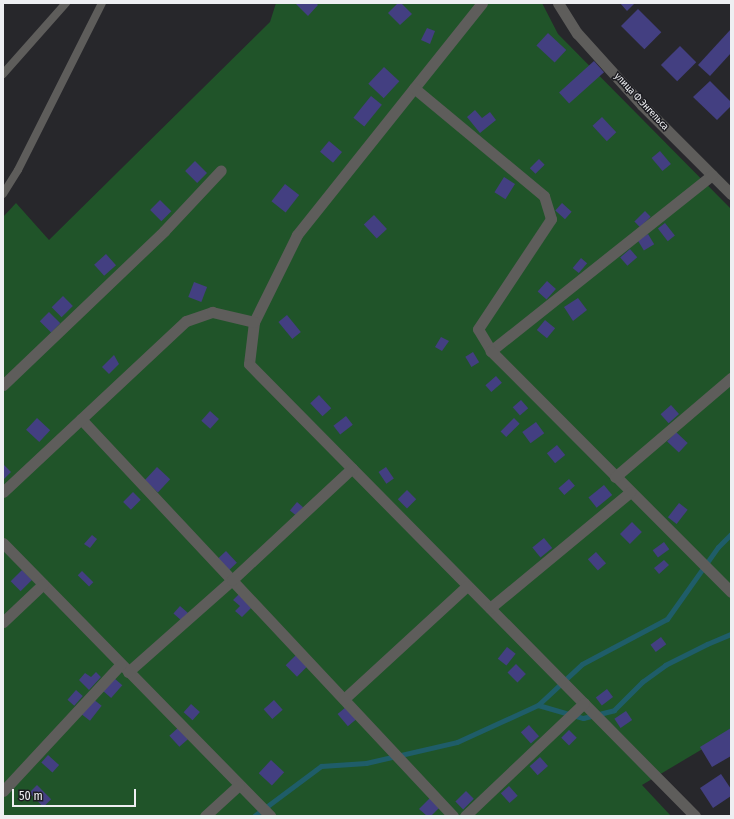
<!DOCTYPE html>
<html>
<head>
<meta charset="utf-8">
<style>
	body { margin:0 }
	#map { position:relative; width:734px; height:819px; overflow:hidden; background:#27272b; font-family:"Fira Sans Condensed",sans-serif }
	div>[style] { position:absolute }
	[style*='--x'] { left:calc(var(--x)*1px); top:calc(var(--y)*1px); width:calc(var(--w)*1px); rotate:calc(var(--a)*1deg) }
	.green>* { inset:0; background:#205429 }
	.stream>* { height:5px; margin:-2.5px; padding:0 2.5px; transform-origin:2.5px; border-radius:2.5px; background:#1f5d69 }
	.building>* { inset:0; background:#433f81; transform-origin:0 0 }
	.service>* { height:8px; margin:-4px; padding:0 4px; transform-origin:4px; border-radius:4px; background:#5e5d5b }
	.minor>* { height:11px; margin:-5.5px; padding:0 5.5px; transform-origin:5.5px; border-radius:5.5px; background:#5e5d5b }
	span { translate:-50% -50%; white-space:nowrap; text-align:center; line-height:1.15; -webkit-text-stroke:3px #1d1d22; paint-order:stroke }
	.street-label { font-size:10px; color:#eeeff2 }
	.frame { position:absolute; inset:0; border:4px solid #eeeff2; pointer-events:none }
	.scale { position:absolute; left:12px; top:789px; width:124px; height:18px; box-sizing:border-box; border:2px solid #eeeff2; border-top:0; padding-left:5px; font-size:12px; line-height:14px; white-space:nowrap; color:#eeeff2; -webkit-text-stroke:3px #1d1d22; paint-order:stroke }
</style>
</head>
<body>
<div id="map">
	<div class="green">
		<div style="clip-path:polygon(276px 3px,542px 3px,558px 34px,731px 209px,731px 732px,642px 785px,671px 816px,3px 816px,3px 217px,16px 203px,49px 240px,270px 22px)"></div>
	</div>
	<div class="stream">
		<div style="--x:538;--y:705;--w:47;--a:16.1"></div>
		<div style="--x:583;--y:718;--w:32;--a:-14"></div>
		<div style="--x:614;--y:710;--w:40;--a:-45"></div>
		<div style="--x:642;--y:682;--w:29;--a:-36"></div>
		<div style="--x:665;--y:665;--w:47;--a:-26.6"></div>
		<div style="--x:707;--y:644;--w:26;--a:-23"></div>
		<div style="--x:254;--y:816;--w:84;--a:-36.7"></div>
		<div style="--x:321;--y:766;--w:45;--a:-3.8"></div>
		<div style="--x:366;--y:763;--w:93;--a:-13"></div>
		<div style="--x:457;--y:742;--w:89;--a:-24.6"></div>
		<div style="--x:538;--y:705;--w:60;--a:-43"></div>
		<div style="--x:582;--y:664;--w:96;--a:-27.9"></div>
		<div style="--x:667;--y:619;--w:88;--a:-54.7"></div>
		<div style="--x:718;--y:547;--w:18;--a:-45"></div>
	</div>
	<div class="building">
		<div style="clip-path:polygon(295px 3px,316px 3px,318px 5px,308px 16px)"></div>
		<div style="clip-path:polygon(398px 3px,401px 3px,412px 14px,400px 25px,388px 13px)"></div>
		<div style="clip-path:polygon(620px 3px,635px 3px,627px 11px)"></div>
		<div style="left:638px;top:9px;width:33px;height:24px;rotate:45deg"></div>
		<div style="clip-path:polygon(427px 28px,435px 31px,430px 44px,421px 40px)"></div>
		<div style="clip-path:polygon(731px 29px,731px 53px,710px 76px,698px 65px)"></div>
		<div style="left:548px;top:33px;width:25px;height:17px;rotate:43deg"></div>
		<div style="left:680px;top:46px;width:23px;height:27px;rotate:45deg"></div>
		<div style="left:594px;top:61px;width:15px;height:47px;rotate:48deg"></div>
		<div style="left:384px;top:67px;width:21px;height:23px;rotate:43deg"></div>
		<div style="clip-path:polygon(710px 81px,731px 102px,731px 106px,717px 120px,693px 97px)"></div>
		<div style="left:371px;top:96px;width:14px;height:28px;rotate:39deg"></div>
		<div style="clip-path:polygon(475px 110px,482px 118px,490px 112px,496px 120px,480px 133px,467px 117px)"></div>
		<div style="left:602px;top:117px;width:21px;height:13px;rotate:47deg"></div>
		<div style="left:329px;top:141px;width:17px;height:14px;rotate:40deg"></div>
		<div style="left:660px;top:151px;width:17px;height:11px;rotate:50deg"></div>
		<div style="left:539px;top:159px;width:8px;height:13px;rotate:45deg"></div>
		<div style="left:195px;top:161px;width:17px;height:14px;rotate:45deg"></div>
		<div style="left:504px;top:177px;width:13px;height:18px;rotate:32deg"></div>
		<div style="left:285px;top:184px;width:18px;height:22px;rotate:38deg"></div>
		<div style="left:160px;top:200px;width:16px;height:14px;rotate:45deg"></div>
		<div style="left:562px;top:203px;width:13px;height:10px;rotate:42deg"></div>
		<div style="left:645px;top:211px;width:8px;height:15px;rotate:45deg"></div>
		<div style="left:374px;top:215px;width:19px;height:14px;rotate:47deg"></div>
		<div style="left:665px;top:223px;width:16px;height:9px;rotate:52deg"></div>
		<div style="left:648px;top:234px;width:12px;height:12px;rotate:59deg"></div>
		<div style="left:630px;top:249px;width:11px;height:13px;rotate:49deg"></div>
		<div style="left:106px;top:254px;width:15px;height:16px;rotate:48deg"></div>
		<div style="left:581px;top:258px;width:8px;height:13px;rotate:40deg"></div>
		<div style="left:547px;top:281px;width:12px;height:14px;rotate:42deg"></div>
		<div style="left:194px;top:282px;width:14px;height:16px;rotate:21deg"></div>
		<div style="left:63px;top:296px;width:14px;height:16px;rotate:45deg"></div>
		<div style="clip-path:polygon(578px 298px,587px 310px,573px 321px,564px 307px)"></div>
		<div style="left:49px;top:312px;width:16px;height:13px;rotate:45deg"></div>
		<div style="left:287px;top:315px;width:22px;height:11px;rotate:51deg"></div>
		<div style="left:545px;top:320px;width:13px;height:13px;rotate:39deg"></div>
		<div style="clip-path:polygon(441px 337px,449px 341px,442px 351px,435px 347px)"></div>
		<div style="left:473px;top:352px;width:12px;height:9px;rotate:59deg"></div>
		<div style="clip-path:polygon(114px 355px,119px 364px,109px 374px,102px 367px)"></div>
		<div style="left:496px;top:376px;width:9px;height:14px;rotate:49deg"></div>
		<div style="left:319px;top:395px;width:18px;height:12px;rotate:47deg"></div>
		<div style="left:521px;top:400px;width:11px;height:11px;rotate:49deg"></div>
		<div style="left:671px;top:405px;width:12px;height:14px;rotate:48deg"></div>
		<div style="left:210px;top:411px;width:12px;height:13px;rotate:42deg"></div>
		<div style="left:346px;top:416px;width:11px;height:16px;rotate:52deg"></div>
		<div style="left:37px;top:418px;width:18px;height:16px;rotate:43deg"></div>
		<div style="left:514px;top:418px;width:8px;height:19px;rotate:45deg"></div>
		<div style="left:536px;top:422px;width:14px;height:17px;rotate:54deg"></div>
		<div style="left:676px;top:432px;width:16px;height:13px;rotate:43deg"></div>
		<div style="left:557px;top:445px;width:13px;height:13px;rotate:51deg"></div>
		<div style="clip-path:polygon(3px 464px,11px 472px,3px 480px)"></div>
		<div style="left:157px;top:467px;width:18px;height:18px;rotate:43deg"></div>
		<div style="left:386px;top:467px;width:14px;height:9px;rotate:56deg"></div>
		<div style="left:569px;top:479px;width:9px;height:14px;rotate:49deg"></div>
		<div style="left:604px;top:485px;width:13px;height:20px;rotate:51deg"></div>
		<div style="left:407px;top:490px;width:13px;height:13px;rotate:45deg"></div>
		<div style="left:133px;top:492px;width:11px;height:14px;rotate:45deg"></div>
		<div style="left:297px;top:502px;width:8px;height:11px;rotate:40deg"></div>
		<div style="left:679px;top:503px;width:11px;height:18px;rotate:38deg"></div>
		<div style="left:632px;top:522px;width:14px;height:17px;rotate:45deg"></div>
		<div style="clip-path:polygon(92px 535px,97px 539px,90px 548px,84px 544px)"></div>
		<div style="left:544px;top:538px;width:13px;height:15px;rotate:51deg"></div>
		<div style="left:664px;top:542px;width:9px;height:14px;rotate:54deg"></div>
		<div style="left:226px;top:551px;width:16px;height:12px;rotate:47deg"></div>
		<div style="left:596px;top:552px;width:15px;height:11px;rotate:48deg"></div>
		<div style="clip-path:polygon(664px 560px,669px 565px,659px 574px,654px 568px)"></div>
		<div style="left:22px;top:570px;width:14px;height:16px;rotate:45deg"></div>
		<div style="left:82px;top:571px;width:16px;height:6px;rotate:45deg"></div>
		<div style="clip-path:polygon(239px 594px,252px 607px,242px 617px,235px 611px,240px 606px,233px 600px)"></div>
		<div style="left:180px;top:606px;width:11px;height:10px;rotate:41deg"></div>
		<div style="left:661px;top:637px;width:9px;height:13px;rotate:54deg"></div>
		<div style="left:507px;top:647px;width:11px;height:15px;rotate:38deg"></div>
		<div style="left:297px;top:654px;width:16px;height:16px;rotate:45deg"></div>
		<div style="left:516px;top:664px;width:14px;height:12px;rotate:45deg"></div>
		<div style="clip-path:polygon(96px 672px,101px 677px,89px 690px,79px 680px,85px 673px,91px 677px)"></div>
		<div style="left:114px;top:678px;width:11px;height:17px;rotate:41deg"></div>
		<div style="left:607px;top:689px;width:10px;height:14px;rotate:53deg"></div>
		<div style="left:76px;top:690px;width:9px;height:13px;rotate:41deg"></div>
		<div style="left:93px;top:699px;width:11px;height:19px;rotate:38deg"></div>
		<div style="left:274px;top:700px;width:13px;height:14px;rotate:48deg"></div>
		<div style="left:191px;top:704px;width:12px;height:11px;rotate:42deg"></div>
		<div style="left:346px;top:707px;width:16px;height:11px;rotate:50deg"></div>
		<div style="left:626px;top:711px;width:11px;height:14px;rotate:56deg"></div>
		<div style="left:529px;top:725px;width:15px;height:11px;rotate:48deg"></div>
		<div style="left:179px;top:727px;width:15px;height:13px;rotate:48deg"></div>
		<div style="clip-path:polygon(731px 728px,731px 756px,712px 767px,700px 747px)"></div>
		<div style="left:569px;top:730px;width:11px;height:11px;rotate:45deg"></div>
		<div style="left:48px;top:755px;width:15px;height:10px;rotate:42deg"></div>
		<div style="left:540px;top:757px;width:12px;height:14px;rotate:48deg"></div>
		<div style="left:271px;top:760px;width:18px;height:18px;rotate:43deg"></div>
		<div style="clip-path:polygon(721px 774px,731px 789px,731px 796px,713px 808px,700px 788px)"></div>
		<div style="left:37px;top:785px;width:20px;height:11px;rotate:45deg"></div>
		<div style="left:509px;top:786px;width:13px;height:11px;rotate:48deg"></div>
		<div style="left:466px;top:791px;width:11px;height:15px;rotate:45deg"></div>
		<div style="clip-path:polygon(430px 798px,440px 807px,431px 816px,427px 816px,419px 809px)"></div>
	</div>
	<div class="service">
		<div style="--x:3;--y:74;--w:95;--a:-48.4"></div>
		<div style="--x:3;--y:194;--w:28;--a:-58"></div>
		<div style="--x:18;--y:170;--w:187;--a:-63.3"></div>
	</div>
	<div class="minor">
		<div style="--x:482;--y:3;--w:297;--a:128.6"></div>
		<div style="--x:297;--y:235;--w:97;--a:116.3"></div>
		<div style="--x:254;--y:322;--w:42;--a:96.8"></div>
		<div style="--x:249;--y:364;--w:635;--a:45.38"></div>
		<div style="--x:558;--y:3;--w:36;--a:58"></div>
		<div style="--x:577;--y:33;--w:97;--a:47.9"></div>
		<div style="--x:642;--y:105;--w:126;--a:45"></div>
		<div style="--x:414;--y:88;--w:169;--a:39.7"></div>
		<div style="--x:544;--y:196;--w:24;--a:73"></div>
		<div style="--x:551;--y:219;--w:132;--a:123.6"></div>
		<div style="--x:478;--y:329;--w:26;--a:59"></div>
		<div style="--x:712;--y:175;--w:283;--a:141.5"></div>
		<div style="--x:491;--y:351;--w:340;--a:45.1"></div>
		<div style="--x:3;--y:385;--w:223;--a:-43.7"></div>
		<div style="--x:164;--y:231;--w:83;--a:-46.9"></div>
		<div style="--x:81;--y:419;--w:544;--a:46.86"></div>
		<div style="--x:615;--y:477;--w:153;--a:-40.5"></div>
		<div style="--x:3;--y:492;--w:250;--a:-43.1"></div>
		<div style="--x:186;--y:321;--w:28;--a:-19"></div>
		<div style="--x:212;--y:312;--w:43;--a:13.4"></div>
		<div style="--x:3;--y:543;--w:382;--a:45.6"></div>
		<div style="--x:490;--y:608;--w:182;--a:-39.6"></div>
		<div style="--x:3;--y:622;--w:55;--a:-43.5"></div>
		<div style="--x:128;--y:672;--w:139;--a:-41.5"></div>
		<div style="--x:232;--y:580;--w:164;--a:-43"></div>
		<div style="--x:344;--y:699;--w:167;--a:-42.6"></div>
		<div style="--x:3;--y:791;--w:173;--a:-47.1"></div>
		<div style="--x:205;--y:816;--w:46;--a:-42.4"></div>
		<div style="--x:465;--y:816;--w:164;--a:-43.5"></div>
	</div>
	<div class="street-label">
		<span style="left:641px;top:102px;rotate:47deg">улица Ф.Энгельса</span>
	</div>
	<div class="frame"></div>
	<div class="scale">50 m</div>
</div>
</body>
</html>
